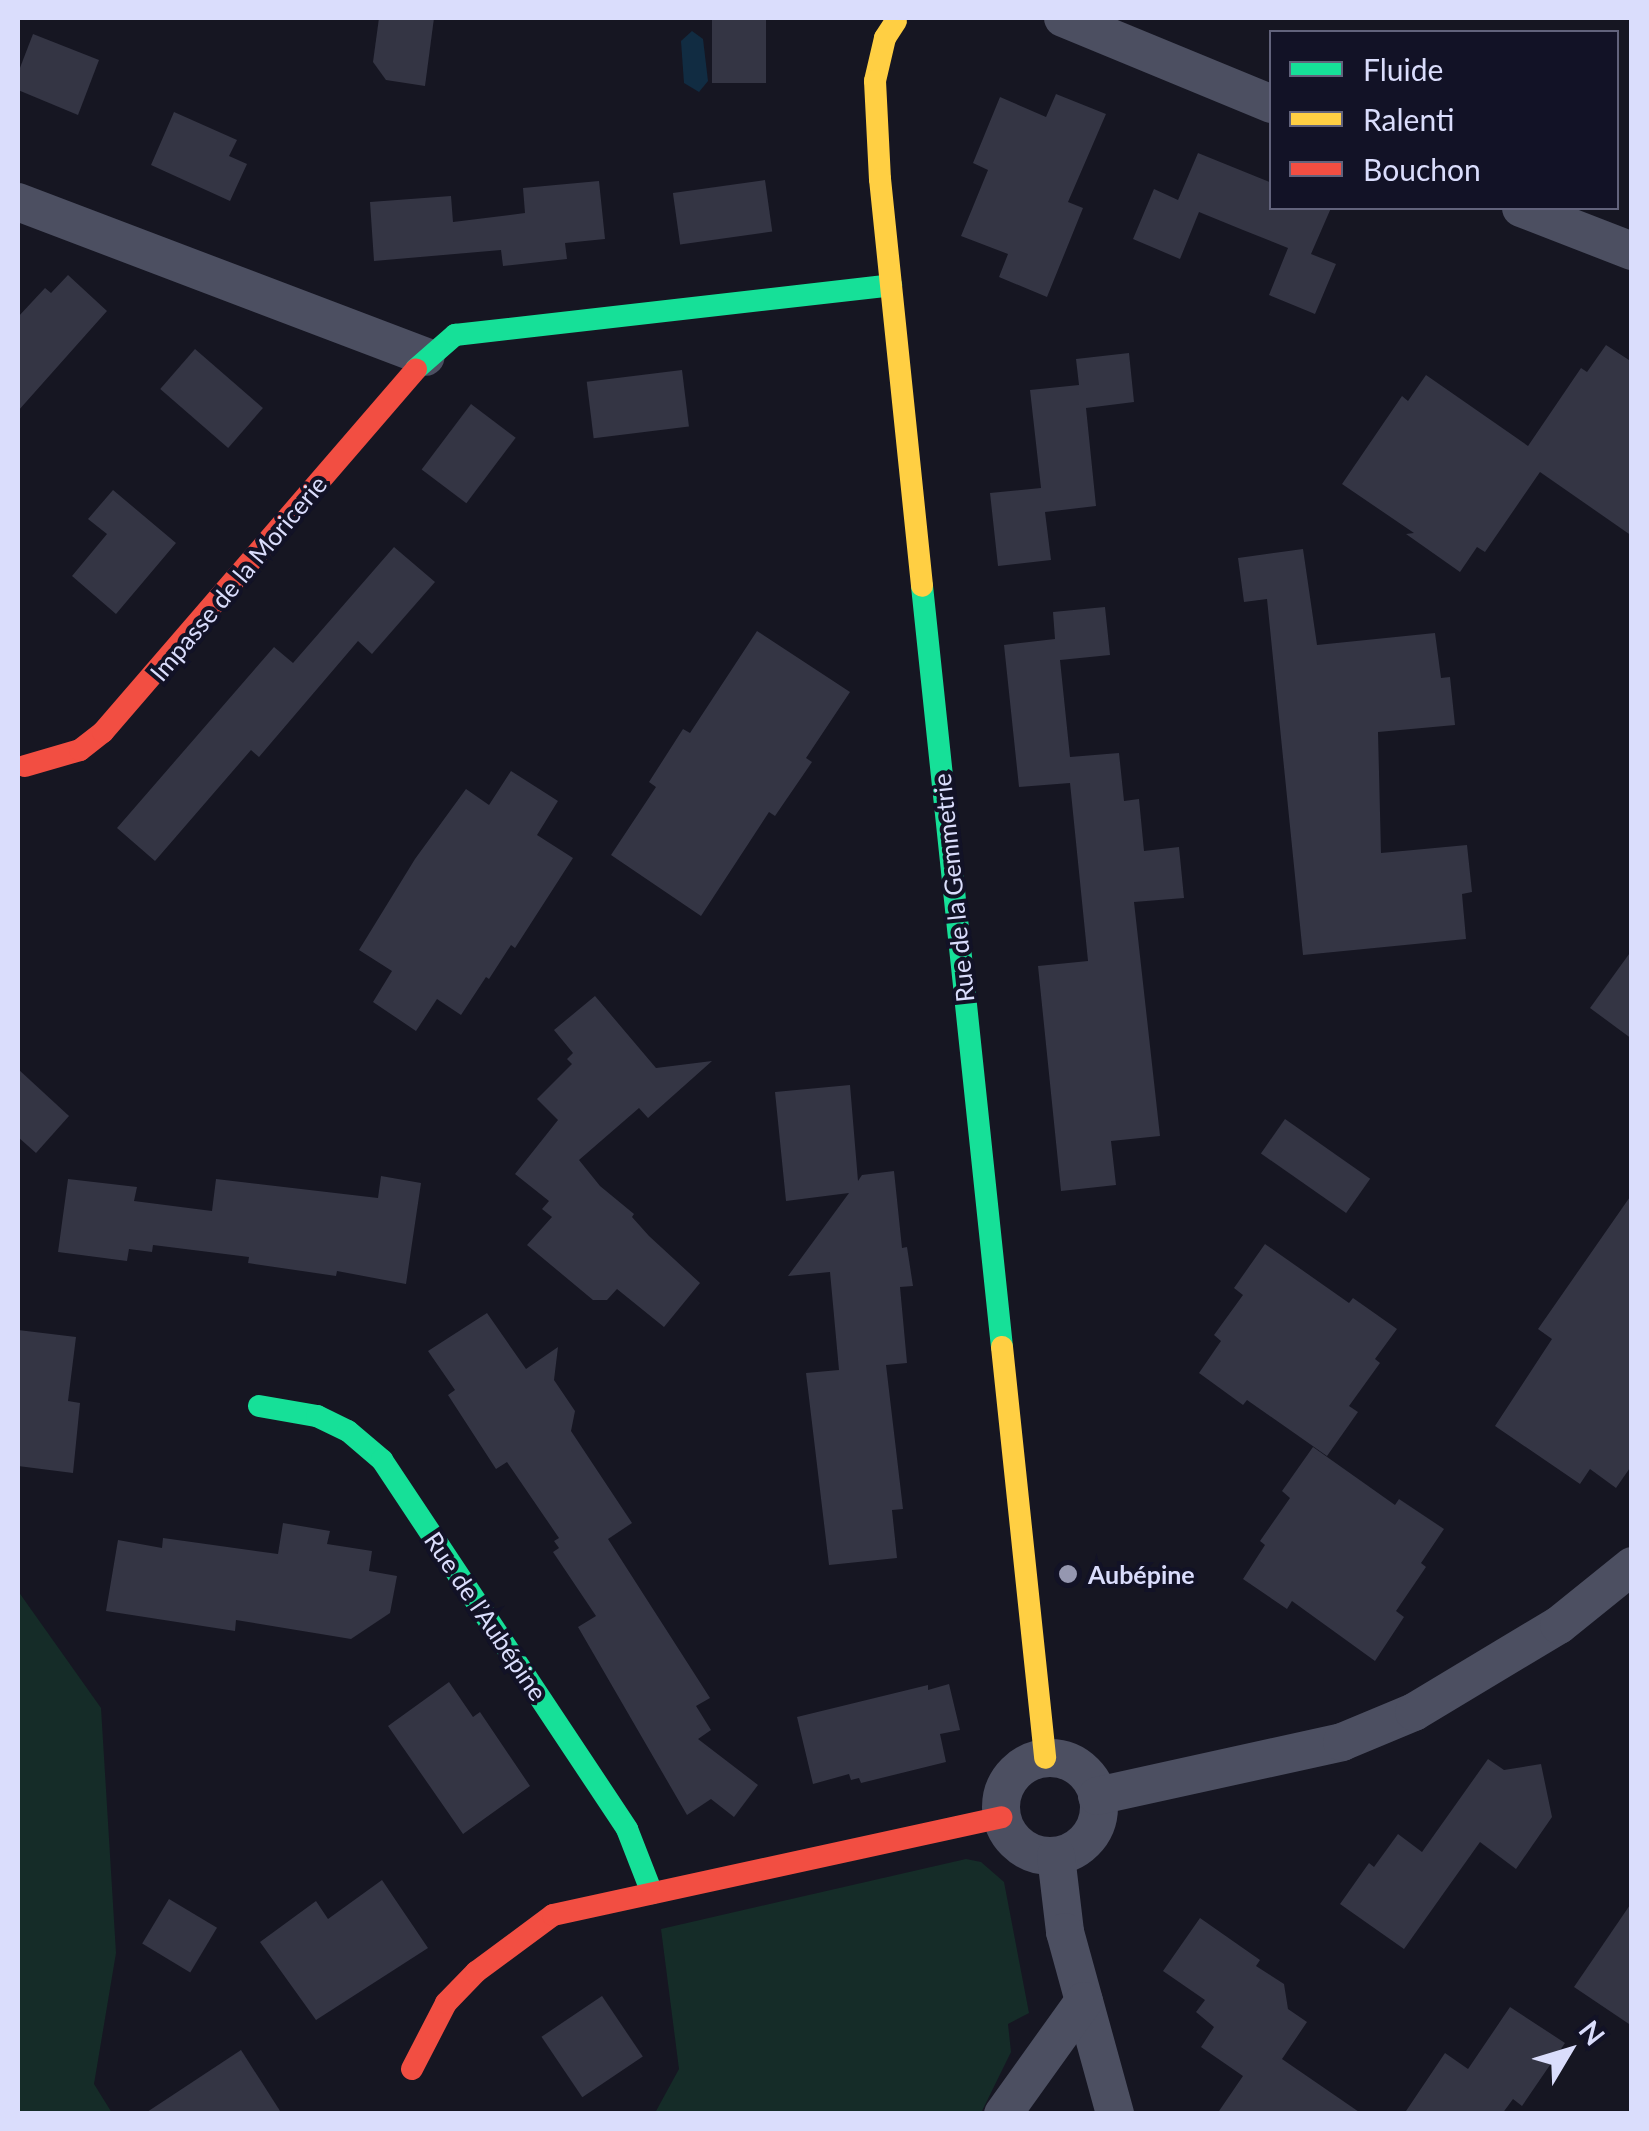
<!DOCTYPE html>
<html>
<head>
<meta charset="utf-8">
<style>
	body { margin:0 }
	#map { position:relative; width:1649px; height:2131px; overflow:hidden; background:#161622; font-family:Lato,sans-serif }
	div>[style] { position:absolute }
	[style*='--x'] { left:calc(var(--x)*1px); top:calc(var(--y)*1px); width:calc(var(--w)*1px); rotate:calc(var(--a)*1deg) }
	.green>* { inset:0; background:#152c28 }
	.water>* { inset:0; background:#112c42 }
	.building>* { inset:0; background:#343544; transform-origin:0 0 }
	.street>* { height:38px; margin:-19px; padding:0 19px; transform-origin:19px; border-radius:19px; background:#4c4f61 }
	.street>.ring { margin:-19px; padding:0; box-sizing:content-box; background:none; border:38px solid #4c4f61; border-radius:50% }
	.fast>* { height:22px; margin:-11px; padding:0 11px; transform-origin:11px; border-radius:11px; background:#16e098 }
	.slow>* { height:22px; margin:-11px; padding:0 11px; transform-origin:11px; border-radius:11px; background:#ffcf43 }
	.jam>* { height:22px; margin:-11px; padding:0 11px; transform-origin:11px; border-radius:11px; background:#f24e42 }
	.dots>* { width:28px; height:28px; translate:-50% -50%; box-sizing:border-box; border:5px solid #121226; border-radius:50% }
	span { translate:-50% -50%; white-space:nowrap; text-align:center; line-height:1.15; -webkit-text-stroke:8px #121226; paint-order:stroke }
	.street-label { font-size:25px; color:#daddfc }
	.poi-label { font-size:25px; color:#daddfc; font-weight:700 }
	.left { translate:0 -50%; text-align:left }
	.frame { position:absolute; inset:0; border:20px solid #daddfc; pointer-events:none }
	.legend { position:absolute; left:1269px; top:30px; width:350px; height:180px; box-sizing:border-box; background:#121226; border:2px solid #62637c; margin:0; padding:12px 18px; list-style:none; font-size:30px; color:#daddfc }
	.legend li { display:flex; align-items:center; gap:20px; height:50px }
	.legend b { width:50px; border:2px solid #62637c }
	.north { position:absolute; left:1519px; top:2001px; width:100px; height:100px; -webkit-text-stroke:8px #121226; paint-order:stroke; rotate:52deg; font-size:28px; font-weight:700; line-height:40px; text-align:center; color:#daddfc }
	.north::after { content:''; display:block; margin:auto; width:35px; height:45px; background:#daddfc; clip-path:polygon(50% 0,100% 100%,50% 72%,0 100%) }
</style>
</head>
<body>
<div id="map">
	<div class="green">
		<div style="clip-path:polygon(18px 1591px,101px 1708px,116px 1953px,94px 2084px,112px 2113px,18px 2113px)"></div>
		<div style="clip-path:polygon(966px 1859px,981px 1862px,1004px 1882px,1029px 2013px,1008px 2024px,1011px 2052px,981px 2113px,655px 2113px,679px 2069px,661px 1929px)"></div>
	</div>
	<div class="water">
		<div style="clip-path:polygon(692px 31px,703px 39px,708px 81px,699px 92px,684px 83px,681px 41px)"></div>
	</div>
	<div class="building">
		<div style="clip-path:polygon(379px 18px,434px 18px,425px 86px,386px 80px,373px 62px)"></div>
		<div style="left:712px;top:18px;width:54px;height:65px"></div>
		<div style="clip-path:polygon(33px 34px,99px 60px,78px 115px,18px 90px,18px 73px)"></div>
		<div style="clip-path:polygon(1056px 94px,1106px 114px,1068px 202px,1083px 208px,1047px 297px,999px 277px,1008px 254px,961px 236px,988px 170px,973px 163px,1000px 97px,1046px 117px)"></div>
		<div style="clip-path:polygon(174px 112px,237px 140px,229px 156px,247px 164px,230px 201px,151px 165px)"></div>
		<div style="clip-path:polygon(1198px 153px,1272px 183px,1272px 208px,1331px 208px,1311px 254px,1336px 264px,1315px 314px,1269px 295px,1288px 248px,1243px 230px,1199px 212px,1180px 259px,1133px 239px,1154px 189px,1178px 200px)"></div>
		<div style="left:765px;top:180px;width:52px;height:93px;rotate:82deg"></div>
		<div style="clip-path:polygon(599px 181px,605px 239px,565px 243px,567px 259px,503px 266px,501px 250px,374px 261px,370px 202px,451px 196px,453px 222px,525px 213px,523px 188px)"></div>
		<div style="clip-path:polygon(68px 275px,107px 311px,18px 411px,18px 317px,45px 288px,51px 293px)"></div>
		<div style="clip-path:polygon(1606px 345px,1632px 362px,1632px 536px,1540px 472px,1485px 552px,1477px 547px,1460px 572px,1406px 534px,1414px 533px,1342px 484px,1402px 396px,1408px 401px,1426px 375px,1528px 446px,1581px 368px,1587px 372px)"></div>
		<div style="left:195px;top:349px;width:90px;height:53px;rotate:41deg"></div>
		<div style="clip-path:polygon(1129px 353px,1134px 402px,1086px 408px,1096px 506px,1045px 512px,1051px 560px,998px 566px,990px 493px,1041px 488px,1030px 390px,1079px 385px,1076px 359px)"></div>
		<div style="left:682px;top:370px;width:57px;height:96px;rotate:83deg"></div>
		<div style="left:471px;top:404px;width:56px;height:82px;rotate:37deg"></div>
		<div style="clip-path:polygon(113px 490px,176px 543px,116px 614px,72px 576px,107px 534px,88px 519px)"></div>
		<div style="clip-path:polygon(394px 547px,435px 582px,372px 654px,358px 641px,259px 757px,251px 750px,155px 861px,117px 828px,274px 647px,293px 663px)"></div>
		<div style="clip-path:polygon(1303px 549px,1317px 645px,1435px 633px,1441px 678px,1450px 677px,1455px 725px,1378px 732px,1381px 853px,1467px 845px,1472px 892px,1462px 894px,1466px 939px,1303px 955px,1267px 599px,1244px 602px,1238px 558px)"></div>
		<div style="clip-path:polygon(1105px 607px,1110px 655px,1060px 660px,1070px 757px,1119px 753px,1124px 801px,1139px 799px,1144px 851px,1179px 847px,1184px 898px,1134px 902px,1160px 1136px,1111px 1141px,1116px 1185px,1061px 1191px,1038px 966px,1088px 961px,1070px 783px,1019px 787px,1004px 645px,1055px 639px,1053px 612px)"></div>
		<div style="clip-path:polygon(757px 631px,850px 692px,806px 758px,812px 762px,775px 816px,769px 812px,701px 916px,611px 855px,656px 787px,649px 782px,683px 729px,690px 733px)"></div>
		<div style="clip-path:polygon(511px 771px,558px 801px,537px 835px,573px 858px,515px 948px,511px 945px,489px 979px,486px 977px,461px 1015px,437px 999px,416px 1031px,373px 1002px,392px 971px,359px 950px,415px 859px,466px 789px,489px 805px)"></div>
		<div style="clip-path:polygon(1632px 950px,1632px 1039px,1590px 1008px)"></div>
		<div style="clip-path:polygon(595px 996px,656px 1068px,712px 1061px,648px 1118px,639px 1108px,579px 1160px,600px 1186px,634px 1214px,632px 1217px,649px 1236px,700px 1283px,664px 1327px,617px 1289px,607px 1300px,593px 1300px,527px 1245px,552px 1217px,542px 1209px,549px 1201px,515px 1174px,558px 1120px,537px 1099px,572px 1064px,567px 1059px,573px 1053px,554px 1030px)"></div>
		<div style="clip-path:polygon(18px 1069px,69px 1116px,36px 1153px,18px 1137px)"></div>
		<div style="clip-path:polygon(850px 1085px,858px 1181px,862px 1175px,894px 1171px,902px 1248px,907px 1247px,913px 1286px,900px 1287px,907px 1363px,886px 1365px,903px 1509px,892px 1510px,897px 1558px,829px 1565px,806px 1373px,839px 1370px,830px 1272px,788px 1276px,849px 1193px,786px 1201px,775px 1092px)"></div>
		<div style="left:1285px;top:1119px;width:104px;height:42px;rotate:35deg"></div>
		<div style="clip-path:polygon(381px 1176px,421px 1183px,406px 1284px,337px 1271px,336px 1276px,248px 1263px,249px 1257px,153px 1245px,152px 1252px,129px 1249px,127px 1261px,58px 1252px,68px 1179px,137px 1187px,134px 1201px,212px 1211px,216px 1179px,378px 1198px)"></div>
		<div style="clip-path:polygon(1632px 1194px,1632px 1465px,1616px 1488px,1590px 1469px,1580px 1484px,1495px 1426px,1552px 1339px,1538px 1329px)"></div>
		<div style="clip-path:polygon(1265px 1244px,1349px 1303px,1353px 1298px,1397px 1329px,1375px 1359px,1380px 1363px,1349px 1406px,1358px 1412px,1327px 1456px,1247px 1400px,1243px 1405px,1199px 1373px,1221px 1341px,1214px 1335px,1243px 1295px,1234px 1288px)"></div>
		<div style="clip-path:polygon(487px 1313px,526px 1369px,558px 1347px,554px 1380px,575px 1411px,571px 1431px,632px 1523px,608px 1539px,710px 1698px,696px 1706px,711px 1730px,698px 1739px,758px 1785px,734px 1817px,711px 1799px,687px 1815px,578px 1627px,596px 1616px,553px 1552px,559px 1548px,554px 1541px,559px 1538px,507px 1462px,496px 1469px,448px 1395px,455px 1390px,428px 1351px)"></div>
		<div style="clip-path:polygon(18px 1330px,76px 1337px,68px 1401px,80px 1403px,73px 1473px,18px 1466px)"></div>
		<div style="clip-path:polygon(1313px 1447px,1395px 1505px,1399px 1499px,1444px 1529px,1421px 1563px,1426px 1567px,1396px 1611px,1404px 1617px,1375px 1661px,1292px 1601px,1287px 1609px,1243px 1579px,1265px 1545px,1260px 1541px,1290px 1498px,1282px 1491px)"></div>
		<div style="clip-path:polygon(283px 1523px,330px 1531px,327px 1544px,372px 1551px,369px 1571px,397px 1576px,390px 1613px,351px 1639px,236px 1620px,235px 1631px,106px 1611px,118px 1540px,162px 1548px,163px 1538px,278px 1554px)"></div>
		<div style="clip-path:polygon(449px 1682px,473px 1717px,480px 1712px,530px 1786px,463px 1834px,388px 1726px)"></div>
		<div style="clip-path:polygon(949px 1684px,960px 1730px,940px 1734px,946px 1762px,861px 1783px,859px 1778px,851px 1780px,849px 1774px,813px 1784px,797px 1717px,928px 1685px,928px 1690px)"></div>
		<div style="clip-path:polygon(1488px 1759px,1504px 1770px,1541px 1764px,1552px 1817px,1516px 1869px,1480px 1842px,1404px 1949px,1340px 1904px,1369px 1863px,1374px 1867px,1398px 1834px,1422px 1852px)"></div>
		<div style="clip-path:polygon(382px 1880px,428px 1948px,316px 2020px,260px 1942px,316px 1901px,328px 1919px)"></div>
		<div style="left:169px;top:1899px;width:56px;height:52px;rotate:31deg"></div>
		<div style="clip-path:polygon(1632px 1902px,1632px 2026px,1574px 1987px)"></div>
		<div style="clip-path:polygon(1200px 1918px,1260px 1960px,1256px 1966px,1284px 1984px,1288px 2009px,1307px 2022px,1282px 2059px,1362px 2114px,1217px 2114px,1243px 2076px,1201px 2047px,1214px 2027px,1196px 2012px,1205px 2000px,1163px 1971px)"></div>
		<div style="left:602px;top:1996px;width:73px;height:73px;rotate:56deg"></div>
		<div style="clip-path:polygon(1510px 2007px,1565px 2043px,1522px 2106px,1513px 2099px,1502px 2114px,1404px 2114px,1445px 2053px,1468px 2069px)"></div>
		<div style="clip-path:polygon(241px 2050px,282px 2114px,144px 2114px)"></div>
	</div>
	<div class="street">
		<div style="--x:1063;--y:18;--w:226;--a:22.4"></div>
		<div style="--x:18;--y:202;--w:436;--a:20.8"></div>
		<div style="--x:1521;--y:208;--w:119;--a:21.2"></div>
		<div class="ring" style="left:1001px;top:1758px;width:60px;height:60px"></div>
		<div style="--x:1097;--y:1796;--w:251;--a:-12.4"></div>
		<div style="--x:1342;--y:1742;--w:78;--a:-22.6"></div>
		<div style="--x:1414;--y:1712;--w:169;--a:-31"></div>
		<div style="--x:1559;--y:1625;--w:94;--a:-38.9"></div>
		<div style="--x:1056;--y:1856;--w:77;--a:83.2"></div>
		<div style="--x:1065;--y:1932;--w:189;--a:74.6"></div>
		<div style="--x:1003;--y:2114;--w:139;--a:-54.4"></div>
	</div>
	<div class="fast">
		<div style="--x:416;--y:369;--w:52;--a:-41.1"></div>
		<div style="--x:455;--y:335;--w:439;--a:-6.5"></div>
		<div style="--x:922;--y:586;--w:765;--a:84"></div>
		<div style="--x:259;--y:1406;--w:59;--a:9.8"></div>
		<div style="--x:317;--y:1416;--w:34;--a:26"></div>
		<div style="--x:348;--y:1431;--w:45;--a:40.5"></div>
		<div style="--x:382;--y:1460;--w:443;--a:56.4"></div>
		<div style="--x:627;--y:1829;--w:69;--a:68.7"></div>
	</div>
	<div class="slow">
		<div style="--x:896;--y:21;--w:20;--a:123"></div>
		<div style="--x:885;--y:38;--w:44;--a:103.1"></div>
		<div style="--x:875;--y:81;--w:98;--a:87.1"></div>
		<div style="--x:880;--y:179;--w:409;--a:84.1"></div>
		<div style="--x:1002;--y:1347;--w:413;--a:84"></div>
	</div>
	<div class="jam">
		<div style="--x:25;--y:766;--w:57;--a:-16.2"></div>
		<div style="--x:80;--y:750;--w:29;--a:-38"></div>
		<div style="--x:103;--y:732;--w:479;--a:-49.2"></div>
		<div style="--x:412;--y:2069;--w:74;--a:-62.7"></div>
		<div style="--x:446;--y:2003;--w:43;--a:-45.9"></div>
		<div style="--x:476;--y:1972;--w:96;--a:-36.5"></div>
		<div style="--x:553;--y:1915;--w:459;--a:-12.3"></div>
	</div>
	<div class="dots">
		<div style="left:1068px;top:1574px;background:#9597b0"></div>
	</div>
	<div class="street-label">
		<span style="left:238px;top:578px;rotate:-50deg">Impasse de la Moricerie</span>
		<span style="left:953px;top:888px;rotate:-96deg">Rue de la Gemmetrie</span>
		<span style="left:486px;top:1616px;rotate:56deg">Rue de l’Aubépine</span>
	</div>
	<div class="poi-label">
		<span class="left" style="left:1088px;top:1574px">Aubépine</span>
	</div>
	<div class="frame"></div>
	<ul class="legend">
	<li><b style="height:12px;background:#16e098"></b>Fluide</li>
	<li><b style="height:12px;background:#ffcf43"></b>Ralenti</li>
	<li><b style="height:12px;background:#f24e42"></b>Bouchon</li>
	</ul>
	<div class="north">N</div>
</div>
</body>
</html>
